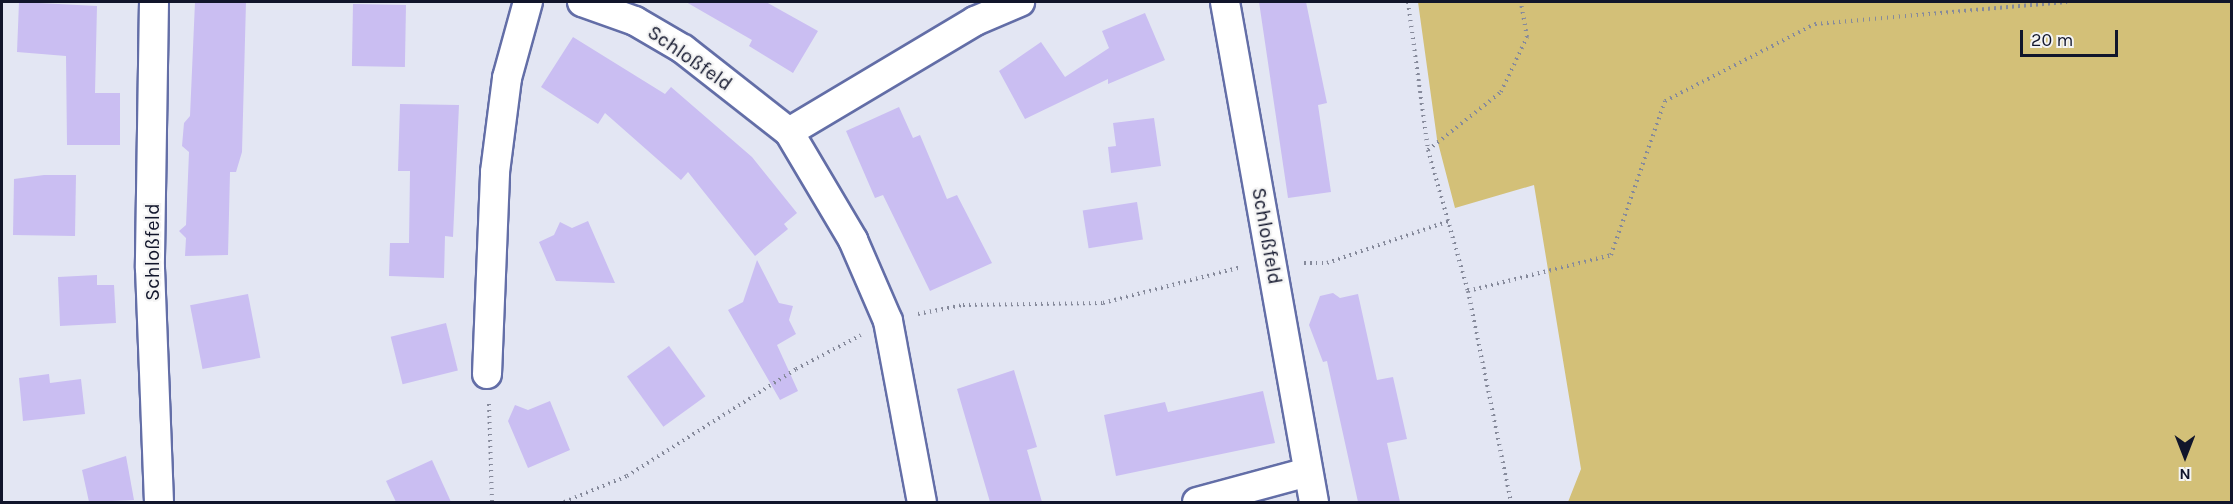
<!DOCTYPE html>
<html>
<head>
<meta charset="utf-8">
<style>
	body { margin:0 }
	#map { position:relative; width:2233px; height:504px; overflow:hidden; background:#e3e6f3; font-family:Karla,sans-serif }
	div>[style] { position:absolute }
	[style*='--x'] { left:calc(var(--x)*1px); top:calc(var(--y)*1px); width:calc(var(--w)*1px); rotate:calc(var(--a)*1deg) }
	.green>* { inset:0; background:#d3c078 }
	.building>* { inset:0; background:#cabef2; transform-origin:0 0 }
	.path>* { height:4px; margin-top:-2px; transform-origin:0; background:repeating-linear-gradient(90deg,#868a9b 0 1.5px,transparent 0 6px) }
	.roads { filter:drop-shadow(2px 0 #636ea7) drop-shadow(-2px 0 #636ea7) drop-shadow(0 2px #636ea7) drop-shadow(0 -2px #636ea7) }
	.street>* { height:28px; margin:-14px; padding:0 14px; transform-origin:14px; border-radius:14px; background:#fff }
	span { translate:-50% -50%; white-space:nowrap; text-align:center; line-height:1.15; -webkit-text-stroke:4.5px #f4f4f4; paint-order:stroke }
	.street-label { font-size:20px; color:#11152b }
	.frame { position:absolute; inset:0; border:3px solid #11152b; pointer-events:none }
	.north { position:absolute; left:2155px; top:426px; width:60px; height:60px; -webkit-text-stroke:4px #f4f4f4; paint-order:stroke; rotate:180deg; font-size:16px; font-weight:700; line-height:24px; text-align:center; color:#11152b }
	.north::after { content:''; display:block; margin:auto; width:21px; height:27px; background:#11152b; clip-path:polygon(50% 0,100% 100%,50% 72%,0 100%) }
	.scale { position:absolute; left:2020px; top:30px; width:98px; height:27px; box-sizing:border-box; border:3px solid #11152b; border-top:0; padding-left:8px; font-size:18px; line-height:21px; white-space:nowrap; color:#11152b; -webkit-text-stroke:4px #f4f4f4; paint-order:stroke }
</style>
</head>
<body>
<div id="map">
	<div class="green">
		<div style="clip-path:polygon(1418px 2px,2231px 2px,2231px 502px,1568px 502px,1581px 469px,1534px 185px,1455px 208px,1437px 139px)"></div>
	</div>
	<div class="building">
		<div style="clip-path:polygon(19px 2px,97px 6px,95px 93px,120px 93px,120px 145px,67px 145px,66px 56px,17px 52px)"></div>
		<div style="clip-path:polygon(195px 2px,246px 2px,242px 152px,236px 172px,230px 172px,228px 255px,185px 256px,186px 238px,179px 231px,186px 225px,189px 152px,182px 146px,184px 123px,190px 116px)"></div>
		<div style="clip-path:polygon(686px 2px,766px 2px,818px 31px,793px 73px,749px 46px,752px 40px)"></div>
		<div style="clip-path:polygon(1259px 2px,1306px 2px,1327px 103px,1318px 105px,1331px 192px,1288px 198px)"></div>
		<div style="left:353px;top:4px;width:53px;height:62px;rotate:1deg"></div>
		<div style="clip-path:polygon(1145px 13px,1165px 60px,1108px 84px,1108px 79px,1025px 119px,999px 71px,1041px 42px,1065px 77px,1109px 48px,1102px 31px)"></div>
		<div style="clip-path:polygon(573px 37px,665px 94px,671px 87px,752px 157px,797px 213px,784px 224px,788px 229px,755px 256px,688px 172px,681px 180px,605px 113px,598px 124px,541px 87px)"></div>
		<div style="clip-path:polygon(400px 104px,459px 105px,453px 237px,445px 236px,444px 278px,389px 276px,390px 243px,409px 243px,410px 171px,398px 171px)"></div>
		<div style="clip-path:polygon(899px 107px,913px 138px,920px 135px,947px 199px,957px 195px,992px 263px,930px 291px,883px 195px,875px 198px,846px 131px)"></div>
		<div style="clip-path:polygon(1154px 118px,1161px 166px,1111px 173px,1108px 147px,1116px 146px,1113px 123px)"></div>
		<div style="clip-path:polygon(44px 175px,76px 175px,75px 236px,13px 235px,14px 179px)"></div>
		<div style="left:1137px;top:202px;width:38px;height:55px;rotate:81deg"></div>
		<div style="clip-path:polygon(588px 221px,615px 283px,556px 281px,539px 242px,554px 235px,560px 222px,572px 228px)"></div>
		<div style="clip-path:polygon(757px 260px,779px 303px,793px 306px,789px 320px,796px 334px,777px 345px,798px 391px,780px 400px,728px 310px,743px 302px)"></div>
		<div style="clip-path:polygon(97px 275px,97px 285px,114px 285px,116px 323px,60px 326px,58px 277px)"></div>
		<div style="clip-path:polygon(1333px 293px,1340px 298px,1358px 294px,1377px 380px,1393px 377px,1407px 439px,1387px 443px,1400px 502px,1358px 502px,1327px 361px,1323px 362px,1309px 325px,1320px 296px)"></div>
		<div style="left:248px;top:294px;width:65px;height:59px;rotate:79deg"></div>
		<div style="left:446px;top:323px;width:49px;height:57px;rotate:76deg"></div>
		<div style="left:669px;top:346px;width:62px;height:52px;rotate:54deg"></div>
		<div style="clip-path:polygon(1014px 370px,1037px 447px,1027px 450px,1042px 502px,990px 502px,957px 389px)"></div>
		<div style="clip-path:polygon(49px 374px,50px 383px,81px 379px,85px 414px,23px 421px,19px 378px)"></div>
		<div style="clip-path:polygon(1263px 391px,1275px 443px,1116px 476px,1104px 415px,1165px 402px,1168px 412px)"></div>
		<div style="clip-path:polygon(550px 401px,570px 450px,528px 468px,508px 421px,515px 405px,528px 410px)"></div>
		<div style="clip-path:polygon(126px 456px,134px 500px,89px 502px,82px 470px)"></div>
		<div style="clip-path:polygon(432px 460px,451px 502px,396px 502px,386px 481px)"></div>
	</div>
	<div class="path">
		<div style="--x:1408;--y:2;--w:149;--a:82.3"></div>
		<div style="--x:1428;--y:150;--w:147;--a:74.2"></div>
		<div style="--x:1468;--y:291;--w:215;--a:78.5"></div>
		<div style="--x:1428;--y:150;--w:93;--a:-38.5"></div>
		<div style="--x:1501;--y:92;--w:61;--a:-64.7"></div>
		<div style="--x:1527;--y:37;--w:36;--a:-100"></div>
		<div style="--x:1304;--y:263;--w:23;--a:0"></div>
		<div style="--x:1327;--y:263;--w:129;--a:-19"></div>
		<div style="--x:1468;--y:291;--w:147;--a:-14.1"></div>
		<div style="--x:1611;--y:255;--w:163;--a:-70.7"></div>
		<div style="--x:1665;--y:101;--w:169;--a:-27.2"></div>
		<div style="--x:1815;--y:24;--w:253;--a:-5"></div>
		<div style="--x:918;--y:314;--w:46;--a:-11.3"></div>
		<div style="--x:963;--y:305;--w:140;--a:-0.8"></div>
		<div style="--x:1103;--y:303;--w:143;--a:-14.6"></div>
		<div style="--x:489;--y:404;--w:98;--a:88.2"></div>
		<div style="--x:564;--y:502;--w:68;--a:-22.4"></div>
		<div style="--x:627;--y:476;--w:200;--a:-32.3"></div>
		<div style="--x:796;--y:369;--w:73;--a:-27.6"></div>
	</div>
	<div class="roads">
		<div class="street">
			<div style="--x:154;--y:2;--w:266;--a:90.9"></div>
			<div style="--x:150;--y:268;--w:234;--a:87.8"></div>
			<div style="--x:582;--y:2;--w:56;--a:19.7"></div>
			<div style="--x:635;--y:21;--w:56;--a:30.3"></div>
			<div style="--x:683;--y:49;--w:135;--a:38.1"></div>
			<div style="--x:789;--y:132;--w:126;--a:59.3"></div>
			<div style="--x:853;--y:240;--w:88;--a:66.6"></div>
			<div style="--x:888;--y:321;--w:184;--a:79.4"></div>
			<div style="--x:1225;--y:2;--w:508;--a:79.91"></div>
			<div style="--x:789;--y:132;--w:217;--a:-30.8"></div>
			<div style="--x:975;--y:21;--w:49;--a:-22.9"></div>
			<div style="--x:487;--y:374;--w:202;--a:-87.7"></div>
			<div style="--x:495;--y:172;--w:95;--a:-82.7"></div>
			<div style="--x:507;--y:78;--w:79;--a:-74.6"></div>
			<div style="--x:1197;--y:502;--w:115;--a:-15.1"></div>
		</div>
	</div>
	<div class="street-label">
		<span style="left:690px;top:58px;rotate:35deg">Schloßfeld</span>
		<span style="left:1267px;top:236px;rotate:80deg">Schloßfeld</span>
		<span style="left:152px;top:252px;rotate:-90deg">Schloßfeld</span>
	</div>
	<div class="frame"></div>
	<div class="north">N</div>
	<div class="scale">20 m</div>
</div>
</body>
</html>
